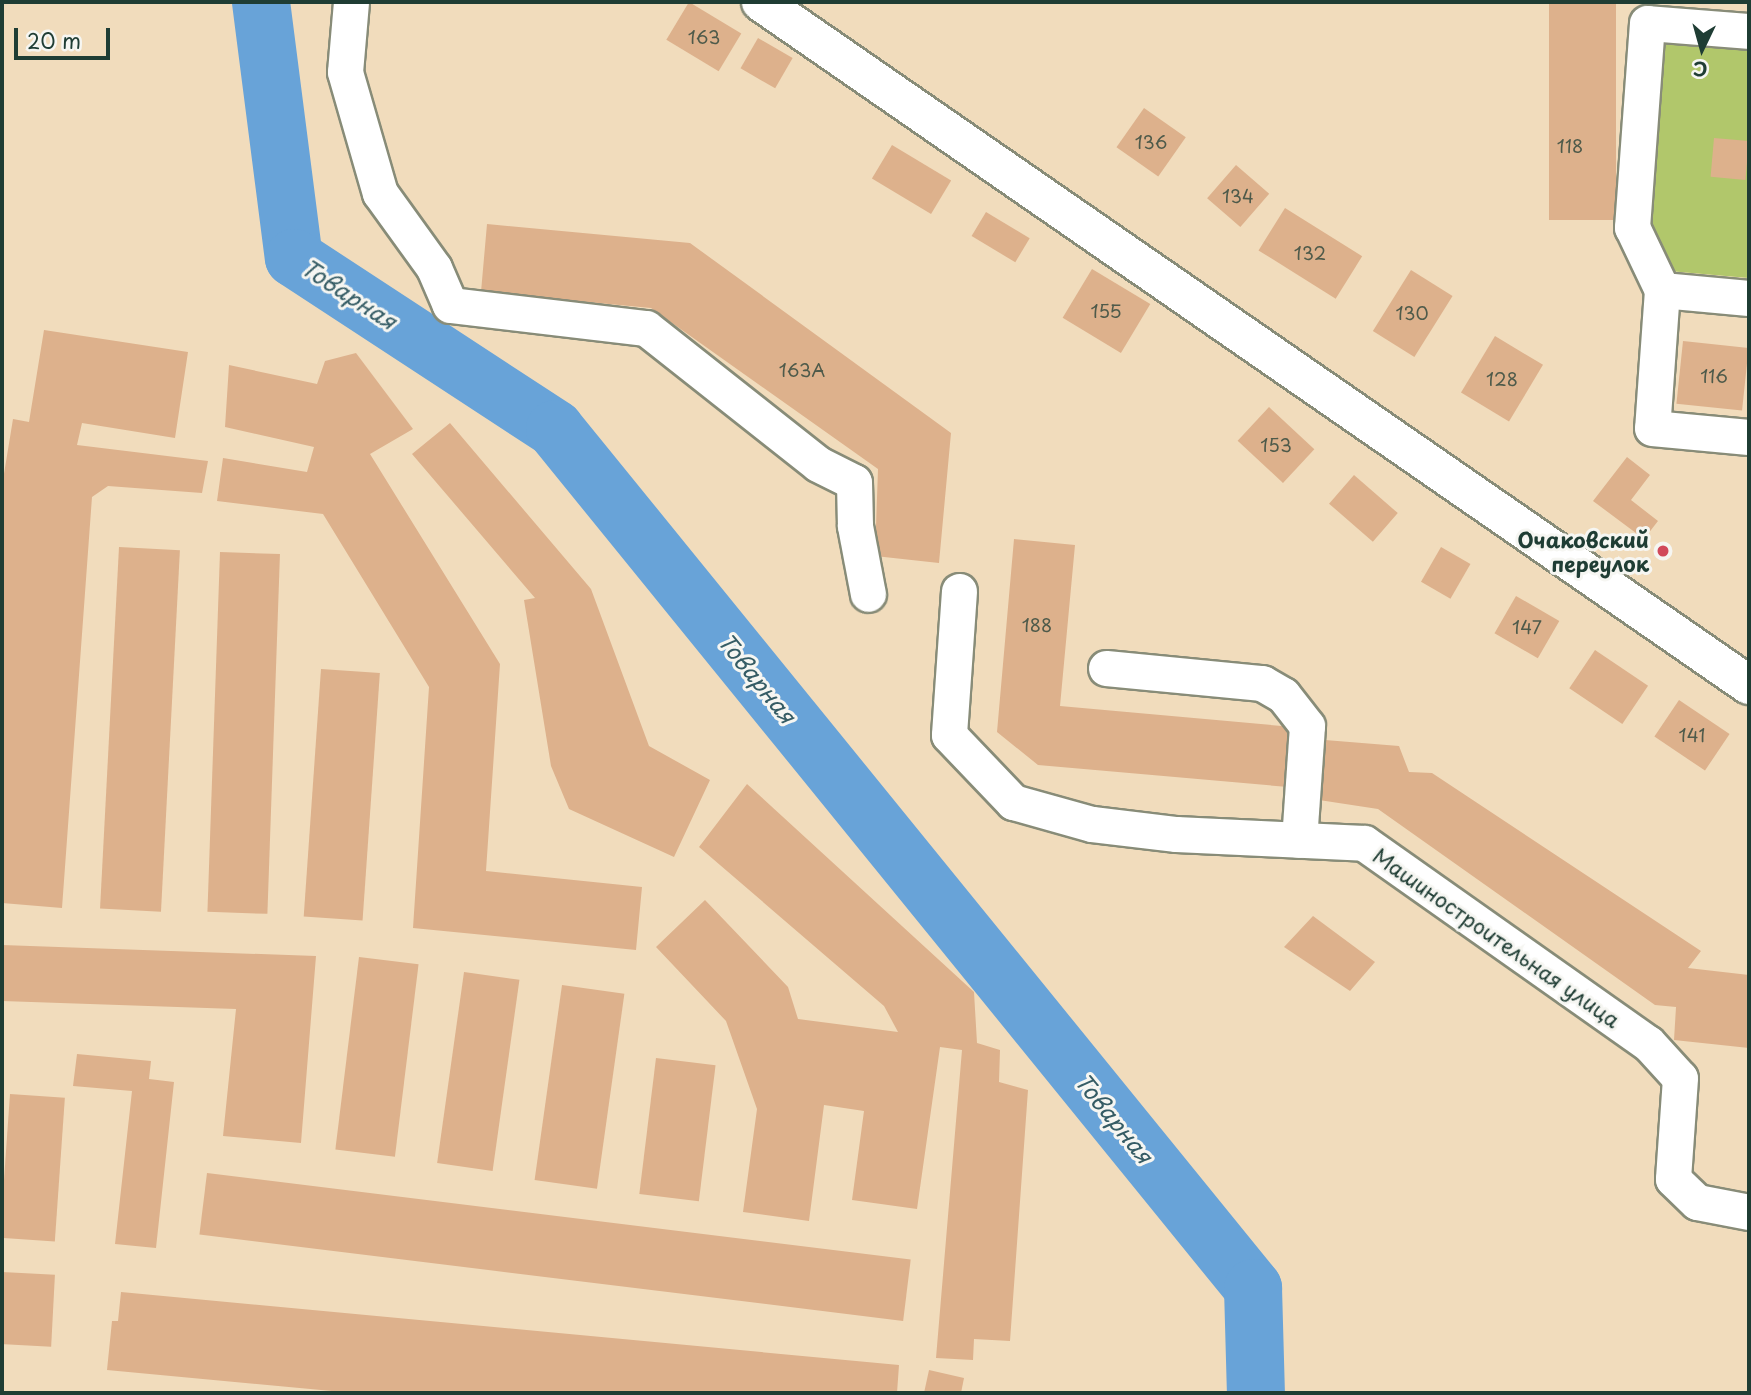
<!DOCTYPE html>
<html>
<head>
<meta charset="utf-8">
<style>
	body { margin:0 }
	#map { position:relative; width:1751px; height:1395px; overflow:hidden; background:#f1dcbc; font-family:"Playpen Sans",sans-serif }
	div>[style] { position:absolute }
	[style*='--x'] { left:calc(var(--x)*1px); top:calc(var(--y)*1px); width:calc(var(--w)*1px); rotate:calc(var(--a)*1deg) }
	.green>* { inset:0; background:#b1c76b }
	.river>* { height:58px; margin:-29px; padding:0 29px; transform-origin:29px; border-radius:29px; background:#68a3d8 }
	.building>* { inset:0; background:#ddb18c; transform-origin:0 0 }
	.roads { filter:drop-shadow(2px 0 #888c78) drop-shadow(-2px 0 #888c78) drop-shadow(0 2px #888c78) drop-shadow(0 -2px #888c78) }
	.minor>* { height:35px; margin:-17.5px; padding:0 17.5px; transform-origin:17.5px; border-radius:17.5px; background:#fff }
	.major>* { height:38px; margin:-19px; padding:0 19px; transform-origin:19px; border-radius:19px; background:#fff }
	.dots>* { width:19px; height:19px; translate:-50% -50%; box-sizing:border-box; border:4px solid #f6f6f2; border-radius:50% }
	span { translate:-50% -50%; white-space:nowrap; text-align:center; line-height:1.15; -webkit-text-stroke:6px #f6f6f2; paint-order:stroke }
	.number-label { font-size:18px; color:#4e5a4a }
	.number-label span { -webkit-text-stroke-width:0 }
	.poi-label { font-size:21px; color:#1f3d34; font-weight:700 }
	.right { translate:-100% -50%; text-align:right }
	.street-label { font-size:21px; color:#1f3d34 }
	.water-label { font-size:23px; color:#355c65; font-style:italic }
	.frame { position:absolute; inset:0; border:4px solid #1f3d34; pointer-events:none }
	.north { position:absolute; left:1667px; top:14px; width:70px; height:70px; -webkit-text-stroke:5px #f6f6f2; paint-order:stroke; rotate:185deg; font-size:19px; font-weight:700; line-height:28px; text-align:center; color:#1f3d34 }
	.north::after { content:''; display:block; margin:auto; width:24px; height:32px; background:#1f3d34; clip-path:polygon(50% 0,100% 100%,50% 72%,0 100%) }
	.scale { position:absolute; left:14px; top:28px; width:96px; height:32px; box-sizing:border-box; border:4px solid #1f3d34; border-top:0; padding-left:9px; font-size:21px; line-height:24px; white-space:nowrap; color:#1f3d34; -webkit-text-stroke:5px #f6f6f2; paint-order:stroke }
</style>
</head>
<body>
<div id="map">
	<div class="green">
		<div style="clip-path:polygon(1663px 41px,1749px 48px,1749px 278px,1669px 271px,1648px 229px)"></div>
	</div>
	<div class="river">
		<div style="--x:261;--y:2;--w:258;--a:82.7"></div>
		<div style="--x:294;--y:258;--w:312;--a:33.2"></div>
		<div style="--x:555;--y:429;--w:1107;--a:50.9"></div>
		<div style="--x:1253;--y:1288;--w:105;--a:88.4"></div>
	</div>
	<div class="building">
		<div style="left:689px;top:2px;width:61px;height:44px;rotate:31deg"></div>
		<div style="left:1549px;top:2px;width:67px;height:218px"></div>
		<div style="left:758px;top:38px;width:40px;height:35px;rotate:30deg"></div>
		<div style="left:1144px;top:108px;width:51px;height:48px;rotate:35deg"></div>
		<div style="left:1714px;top:138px;width:35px;height:39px;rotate:5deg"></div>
		<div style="left:892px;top:145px;width:69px;height:39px;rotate:31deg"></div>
		<div style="left:1236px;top:165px;width:44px;height:44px;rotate:41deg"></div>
		<div style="left:1285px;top:208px;width:91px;height:50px;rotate:32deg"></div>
		<div style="left:986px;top:212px;width:51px;height:28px;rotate:31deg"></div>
		<div style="clip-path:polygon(487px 224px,690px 243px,951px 433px,939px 563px,875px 556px,878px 469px,651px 308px,481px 292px)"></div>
		<div style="left:1092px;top:269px;width:68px;height:57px;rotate:31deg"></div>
		<div style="left:1411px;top:270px;width:49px;height:72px;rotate:32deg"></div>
		<div style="clip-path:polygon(44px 330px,188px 352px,175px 438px,82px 423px,77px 445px,208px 461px,202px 493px,108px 486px,92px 497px,62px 908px,2px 903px,2px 486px,13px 419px,29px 422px)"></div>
		<div style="left:1495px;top:336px;width:56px;height:66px;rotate:31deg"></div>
		<div style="left:1683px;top:341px;width:66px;height:63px;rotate:6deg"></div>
		<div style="clip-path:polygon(356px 353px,413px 429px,370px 454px,500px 664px,486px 871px,642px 887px,636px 950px,413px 928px,429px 687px,323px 514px,217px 501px,223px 458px,307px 472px,314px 447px,225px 427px,229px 365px,317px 384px,325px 361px)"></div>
		<div style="left:1269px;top:407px;width:62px;height:46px;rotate:43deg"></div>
		<div style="clip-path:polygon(450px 423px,591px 589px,649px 746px,710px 780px,674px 857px,569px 809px,551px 766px,524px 600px,535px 598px,412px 454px)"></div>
		<div style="clip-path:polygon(1627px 457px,1650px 475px,1631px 500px,1658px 521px,1644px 539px,1593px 501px)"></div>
		<div style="left:1354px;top:475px;width:58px;height:38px;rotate:41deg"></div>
		<div style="clip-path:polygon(1014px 539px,1075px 545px,1060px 706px,1293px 727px,1288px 787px,1038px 765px,997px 732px)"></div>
		<div style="left:119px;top:547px;width:61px;height:362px;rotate:3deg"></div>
		<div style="left:1441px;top:547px;width:34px;height:40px;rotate:30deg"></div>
		<div style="left:220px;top:552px;width:60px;height:360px;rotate:2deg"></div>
		<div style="left:1516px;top:596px;width:50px;height:43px;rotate:30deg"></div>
		<div style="left:1595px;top:650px;width:64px;height:46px;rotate:34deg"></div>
		<div style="left:321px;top:669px;width:59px;height:248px;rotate:4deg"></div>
		<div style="left:1679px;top:700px;width:61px;height:44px;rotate:34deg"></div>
		<div style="clip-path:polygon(1325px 740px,1399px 746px,1409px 772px,1432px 773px,1701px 951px,1688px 968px,1749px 975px,1749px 1048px,1674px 1040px,1676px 1007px,1655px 1005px,1378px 809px,1319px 800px)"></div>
		<div style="clip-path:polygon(747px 784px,974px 992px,977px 1043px,1000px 1050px,999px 1082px,1028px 1090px,1010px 1341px,974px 1339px,973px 1360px,936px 1358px,962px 1050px,940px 1047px,917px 1209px,852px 1200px,864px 1111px,824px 1105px,809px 1221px,743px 1212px,757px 1109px,726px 1021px,656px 947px,705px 900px,788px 987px,798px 1019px,898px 1032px,884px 1006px,699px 847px)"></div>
		<div style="clip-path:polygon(1313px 916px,1375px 962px,1350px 991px,1284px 947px)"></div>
		<div style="clip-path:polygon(2px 945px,316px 956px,301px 1143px,223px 1136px,236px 1009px,2px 1001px)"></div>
		<div style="left:359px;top:957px;width:60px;height:194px;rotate:7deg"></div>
		<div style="left:464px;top:972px;width:56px;height:193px;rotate:8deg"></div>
		<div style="left:562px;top:985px;width:63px;height:197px;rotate:8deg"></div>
		<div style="clip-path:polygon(77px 1054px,151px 1061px,149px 1079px,174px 1082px,156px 1248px,115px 1244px,132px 1091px,73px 1086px)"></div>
		<div style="left:656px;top:1058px;width:60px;height:137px;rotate:7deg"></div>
		<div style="left:10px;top:1094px;width:55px;height:144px;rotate:4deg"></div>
		<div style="left:207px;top:1173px;width:709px;height:62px;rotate:7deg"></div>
		<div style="left:2px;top:1272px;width:53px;height:72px;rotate:3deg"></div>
		<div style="clip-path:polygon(121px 1292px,899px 1365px,897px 1393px,353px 1393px,107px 1370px,112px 1321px,118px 1321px)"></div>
		<div style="clip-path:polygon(929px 1370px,964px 1378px,961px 1393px,924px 1393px)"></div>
	</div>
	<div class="roads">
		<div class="minor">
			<div style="--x:351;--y:2;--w:70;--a:94.9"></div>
			<div style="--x:345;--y:72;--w:126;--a:73.9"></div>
			<div style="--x:380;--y:193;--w:92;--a:54.2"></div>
			<div style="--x:434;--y:268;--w:40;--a:66.6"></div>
			<div style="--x:450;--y:305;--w:197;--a:6.7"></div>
			<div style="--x:646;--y:328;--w:219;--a:38.3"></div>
			<div style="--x:818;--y:464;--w:40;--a:26.6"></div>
			<div style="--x:854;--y:482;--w:44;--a:88.7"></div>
			<div style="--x:855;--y:526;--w:69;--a:79.2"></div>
			<div style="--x:1749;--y:31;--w:102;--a:-175.5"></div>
			<div style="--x:1647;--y:23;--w:205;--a:94.2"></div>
			<div style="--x:1632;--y:227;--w:70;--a:64.5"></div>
			<div style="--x:1662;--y:290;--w:87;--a:5.3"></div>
			<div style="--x:1662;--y:290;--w:138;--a:94.1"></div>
			<div style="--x:1652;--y:428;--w:97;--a:5.3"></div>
			<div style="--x:959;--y:591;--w:144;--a:94"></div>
			<div style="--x:949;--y:735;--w:93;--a:46.3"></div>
			<div style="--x:1013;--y:802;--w:82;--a:15.6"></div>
			<div style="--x:1092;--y:824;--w:85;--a:6.8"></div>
			<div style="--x:1176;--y:834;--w:188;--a:2.7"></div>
			<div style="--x:1364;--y:843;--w:347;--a:35.2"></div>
			<div style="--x:1648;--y:1043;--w:47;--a:47.6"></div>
			<div style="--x:1680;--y:1078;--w:101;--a:94"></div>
			<div style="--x:1673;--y:1179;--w:33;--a:44"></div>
			<div style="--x:1697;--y:1202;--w:53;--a:10.9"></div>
			<div style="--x:1106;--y:668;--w:157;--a:5.5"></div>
			<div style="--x:1262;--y:683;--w:24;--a:30"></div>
			<div style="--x:1283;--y:695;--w:39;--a:52"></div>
			<div style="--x:1307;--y:726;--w:114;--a:94"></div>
		</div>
		<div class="major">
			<div style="--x:761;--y:2;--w:1201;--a:34.66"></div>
		</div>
	</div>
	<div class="dots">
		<div style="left:1663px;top:551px;background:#d1495b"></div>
	</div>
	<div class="number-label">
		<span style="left:704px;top:37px">163</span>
		<span style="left:1151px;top:142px">136</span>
		<span style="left:1570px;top:146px">118</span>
		<span style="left:1238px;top:196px">134</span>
		<span style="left:1310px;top:253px">132</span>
		<span style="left:1106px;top:311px">155</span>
		<span style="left:1412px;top:313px">130</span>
		<span style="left:802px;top:370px">163А</span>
		<span style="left:1714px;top:376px">116</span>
		<span style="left:1502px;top:379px">128</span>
		<span style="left:1276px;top:445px">153</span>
		<span style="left:1037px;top:625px">188</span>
		<span style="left:1527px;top:627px">147</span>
		<span style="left:1692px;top:735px">141</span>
	</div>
	<div class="poi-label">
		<span class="right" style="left:1649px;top:551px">Очаковский<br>переулок</span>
	</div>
	<div class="street-label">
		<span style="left:1497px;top:937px;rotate:35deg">Машиностроительная улица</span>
	</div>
	<div class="water-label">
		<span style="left:349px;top:294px;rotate:33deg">Товарная</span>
		<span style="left:757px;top:678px;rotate:51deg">Товарная</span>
		<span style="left:1114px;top:1118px;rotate:51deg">Товарная</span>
	</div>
	<div class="frame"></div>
	<div class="north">С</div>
	<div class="scale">20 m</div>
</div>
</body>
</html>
